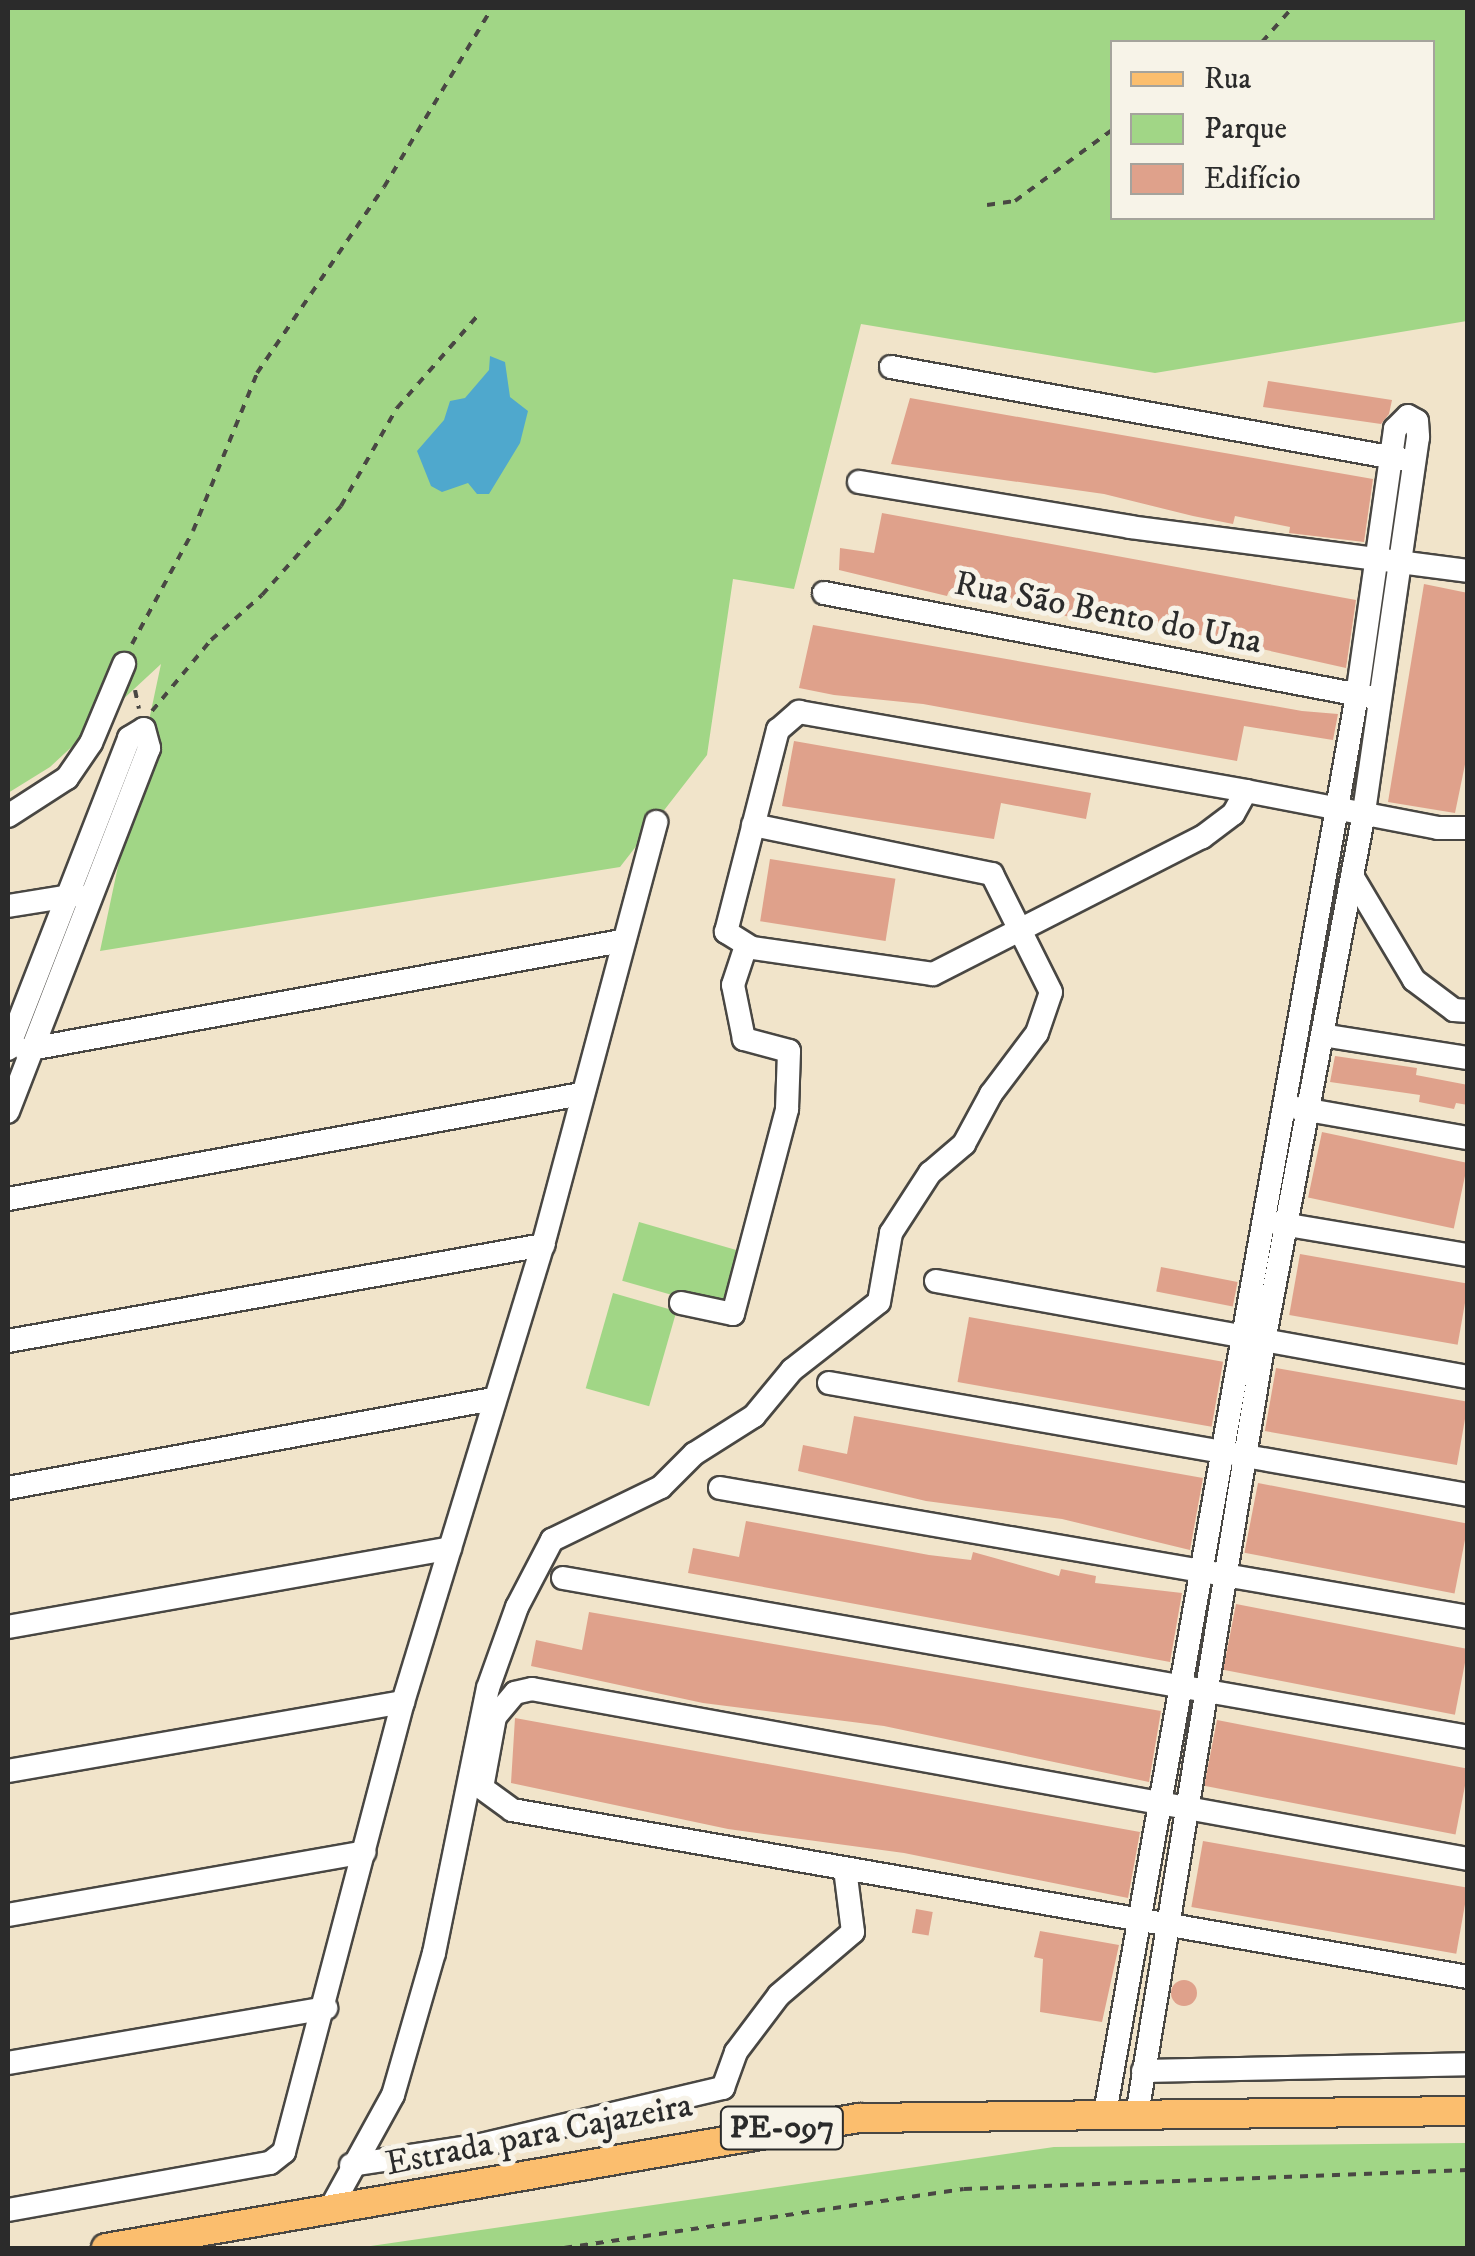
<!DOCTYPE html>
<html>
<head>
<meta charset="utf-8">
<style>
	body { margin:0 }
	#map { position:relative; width:1475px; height:2256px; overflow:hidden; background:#f1e4ca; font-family:"IM FELL DW Pica",serif }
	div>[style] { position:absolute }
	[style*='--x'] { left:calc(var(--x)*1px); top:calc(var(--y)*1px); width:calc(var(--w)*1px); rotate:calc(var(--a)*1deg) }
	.green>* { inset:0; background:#a1d686; transform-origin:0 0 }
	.water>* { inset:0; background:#4fa8cd }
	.building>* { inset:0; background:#dfa18b; transform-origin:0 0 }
	.round { border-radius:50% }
	.path>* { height:4px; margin-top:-2px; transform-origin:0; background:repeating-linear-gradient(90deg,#494743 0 8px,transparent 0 16px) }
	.roads { filter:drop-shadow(2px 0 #494743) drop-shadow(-2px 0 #494743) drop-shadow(0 2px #494743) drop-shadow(0 -2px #494743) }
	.minor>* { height:22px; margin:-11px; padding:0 11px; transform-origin:11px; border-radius:11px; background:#fff }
	.major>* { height:28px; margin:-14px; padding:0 14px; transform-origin:14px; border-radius:14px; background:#fbbe6e }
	span { translate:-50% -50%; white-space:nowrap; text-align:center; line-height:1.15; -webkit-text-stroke:10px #f7f3e8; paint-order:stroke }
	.shield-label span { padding:2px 8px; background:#f7f3e8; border:2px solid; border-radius:8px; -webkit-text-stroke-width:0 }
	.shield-label { font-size:32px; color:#2b2b2b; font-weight:700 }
	.street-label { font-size:35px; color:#2b2b2b }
	.frame { position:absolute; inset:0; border:10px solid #2b2b2b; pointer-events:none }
	.legend { position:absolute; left:1110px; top:40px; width:325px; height:180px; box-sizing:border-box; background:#f7f3e8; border:2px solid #a5a39c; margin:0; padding:12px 18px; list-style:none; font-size:30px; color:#2b2b2b }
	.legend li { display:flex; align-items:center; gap:20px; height:50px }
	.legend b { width:50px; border:2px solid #a5a39c }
</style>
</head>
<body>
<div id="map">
	<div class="green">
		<div style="clip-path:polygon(evenodd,8px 8px,1467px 8px,1467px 321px,1155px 373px,861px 324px,794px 589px,733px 579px,707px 755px,620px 867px,100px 951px,161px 664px,50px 767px,8px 793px,8px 8px,1112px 42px,1432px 42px,1432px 218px,1112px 218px,1112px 42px)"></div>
		<div style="left:639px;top:1222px;width:103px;height:61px;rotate:16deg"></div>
		<div style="left:613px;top:1293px;width:66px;height:99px;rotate:16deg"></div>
		<div style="clip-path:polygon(1467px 2143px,1467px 2248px,357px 2248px,1054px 2147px)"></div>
	</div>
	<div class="water">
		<div style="clip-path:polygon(490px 356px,505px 362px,510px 397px,528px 411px,520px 443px,489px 494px,477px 494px,468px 483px,442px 492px,431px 486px,417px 451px,444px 420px,450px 401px,465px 398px,489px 370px)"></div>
	</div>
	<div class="building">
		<div style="clip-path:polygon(1268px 381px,1392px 400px,1389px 414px,1381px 424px,1263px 407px)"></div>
		<div style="clip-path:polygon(910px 398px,1373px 479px,1364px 542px,1289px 533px,1290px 527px,1235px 516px,1233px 524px,1193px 516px,1104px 494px,891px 464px)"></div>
		<div style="clip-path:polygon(882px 513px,1356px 600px,1346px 668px,1168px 628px,1076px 612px,1075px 618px,949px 591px,947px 596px,839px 570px,840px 548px,874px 553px)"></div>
		<div style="clip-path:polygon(1424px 584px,1468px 593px,1468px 750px,1455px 813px,1388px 802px)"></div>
		<div style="clip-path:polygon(813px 625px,1302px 711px,1338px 714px,1333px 740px,1244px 726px,1237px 761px,923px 704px,834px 695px,799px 688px)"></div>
		<div style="clip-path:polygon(794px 741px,1091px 793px,1086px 819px,1001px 803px,994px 839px,782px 806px)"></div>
		<div style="left:770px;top:859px;width:127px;height:63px;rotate:9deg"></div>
		<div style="clip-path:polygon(1335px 1056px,1417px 1068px,1416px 1075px,1468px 1085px,1468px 1105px,1456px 1103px,1454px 1109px,1419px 1102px,1420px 1095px,1330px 1082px)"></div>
		<div style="left:1322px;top:1132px;width:149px;height:67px;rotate:12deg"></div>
		<div style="left:1300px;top:1254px;width:171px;height:62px;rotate:10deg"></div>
		<div style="left:1161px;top:1267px;width:78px;height:25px;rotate:11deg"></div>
		<div style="left:969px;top:1317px;width:258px;height:66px;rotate:10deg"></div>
		<div style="left:1276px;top:1368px;width:195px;height:64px;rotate:10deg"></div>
		<div style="clip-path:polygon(854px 1416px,1203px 1478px,1190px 1550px,1062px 1519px,926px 1501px,798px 1471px,803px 1445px,847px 1454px)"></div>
		<div style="left:1258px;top:1483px;width:214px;height:71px;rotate:11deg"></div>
		<div style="clip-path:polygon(746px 1521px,929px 1555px,971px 1560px,973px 1552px,1059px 1576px,1061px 1569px,1096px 1576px,1095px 1583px,1182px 1593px,1170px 1662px,688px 1573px,693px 1548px,739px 1557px)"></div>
		<div style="left:1236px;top:1604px;width:236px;height:67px;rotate:11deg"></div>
		<div style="clip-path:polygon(589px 1612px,1161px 1711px,1149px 1782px,884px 1726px,703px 1703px,531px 1666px,536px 1640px,582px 1650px)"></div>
		<div style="clip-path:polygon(515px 1718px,1140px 1832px,1128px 1898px,904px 1853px,728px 1829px,511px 1783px)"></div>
		<div style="left:1217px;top:1720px;width:256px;height:67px;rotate:11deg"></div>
		<div style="left:1203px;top:1841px;width:269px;height:67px;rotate:10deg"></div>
		<div style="left:916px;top:1909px;width:17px;height:24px;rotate:10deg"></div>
		<div style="clip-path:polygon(1040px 1931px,1119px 1945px,1102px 2022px,1040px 2012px,1043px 1959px,1034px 1957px)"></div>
		<div class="round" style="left:1171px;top:1980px;width:26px;height:26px"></div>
	</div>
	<div class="path">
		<div style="--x:1262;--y:42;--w:45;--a:-48.6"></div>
		<div style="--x:987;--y:205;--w:28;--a:-8"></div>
		<div style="--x:1015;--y:201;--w:120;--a:-36.2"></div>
		<div style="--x:132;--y:644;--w:128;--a:-61.6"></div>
		<div style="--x:193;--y:531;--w:170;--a:-67.9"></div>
		<div style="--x:257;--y:373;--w:225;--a:-55.7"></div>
		<div style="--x:384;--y:187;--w:209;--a:-58.9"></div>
		<div style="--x:135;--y:690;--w:19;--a:78"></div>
		<div style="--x:152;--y:711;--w:92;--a:-50.3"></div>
		<div style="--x:211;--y:640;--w:68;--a:-41.4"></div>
		<div style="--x:262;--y:595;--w:119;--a:-48.4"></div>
		<div style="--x:341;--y:506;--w:113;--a:-60.3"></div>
		<div style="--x:397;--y:408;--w:123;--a:-48.9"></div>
		<div style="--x:564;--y:2248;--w:404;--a:-8.4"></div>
		<div style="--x:964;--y:2189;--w:504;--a:-2.16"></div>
	</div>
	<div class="roads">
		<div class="minor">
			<div style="--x:891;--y:367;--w:523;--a:10.24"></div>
			<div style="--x:859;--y:482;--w:275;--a:9.4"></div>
			<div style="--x:1130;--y:527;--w:341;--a:7.4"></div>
			<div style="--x:824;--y:593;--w:556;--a:10.78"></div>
			<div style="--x:1246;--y:791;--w:26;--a:119"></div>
			<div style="--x:1233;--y:814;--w:39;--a:143"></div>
			<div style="--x:1202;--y:837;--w:302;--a:153"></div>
			<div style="--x:933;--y:974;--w:183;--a:-171.8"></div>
			<div style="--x:752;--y:948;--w:31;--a:-148"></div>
			<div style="--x:726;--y:932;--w:209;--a:-75.6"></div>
			<div style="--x:778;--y:730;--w:28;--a:-41"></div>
			<div style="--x:799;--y:712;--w:454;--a:10"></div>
			<div style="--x:1246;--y:791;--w:196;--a:10.9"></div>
			<div style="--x:1438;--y:828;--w:30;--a:0"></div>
			<div style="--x:8;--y:816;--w:70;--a:-32.8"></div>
			<div style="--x:67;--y:778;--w:42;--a:-55.6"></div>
			<div style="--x:91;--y:743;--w:86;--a:-67.3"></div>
			<div style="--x:1352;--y:876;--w:121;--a:59.2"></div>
			<div style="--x:1414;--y:980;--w:50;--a:36.9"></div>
			<div style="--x:1454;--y:1010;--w:14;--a:4"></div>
			<div style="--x:8;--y:906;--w:70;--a:-9.1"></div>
			<div style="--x:1322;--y:1035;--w:148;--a:9"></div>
			<div style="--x:8;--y:1049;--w:334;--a:-68.7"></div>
			<div style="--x:129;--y:738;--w:17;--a:-31"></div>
			<div style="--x:144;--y:729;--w:20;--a:75"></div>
			<div style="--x:149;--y:748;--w:390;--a:111.2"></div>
			<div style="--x:25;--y:1050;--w:606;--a:-10.36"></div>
			<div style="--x:1297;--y:1108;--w:174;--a:10"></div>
			<div style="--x:8;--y:1199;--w:583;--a:-10.38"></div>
			<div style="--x:1276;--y:1223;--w:195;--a:9.5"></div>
			<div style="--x:936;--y:1281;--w:541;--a:10.23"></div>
			<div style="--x:681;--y:1303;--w:53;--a:11.9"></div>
			<div style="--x:733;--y:1314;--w:212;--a:-75.2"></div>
			<div style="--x:787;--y:1109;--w:58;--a:-88"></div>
			<div style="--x:789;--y:1051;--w:47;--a:-165.1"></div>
			<div style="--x:744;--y:1039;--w:55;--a:-101.5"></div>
			<div style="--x:733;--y:985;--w:41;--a:-71.6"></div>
			<div style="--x:8;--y:1341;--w:544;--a:-10.17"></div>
			<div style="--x:829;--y:1383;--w:649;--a:9.94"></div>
			<div style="--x:8;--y:1488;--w:494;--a:-10.4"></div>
			<div style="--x:720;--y:1488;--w:759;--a:9.78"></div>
			<div style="--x:563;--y:1578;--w:919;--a:9.96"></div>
			<div style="--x:8;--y:1627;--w:449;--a:-10.1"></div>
			<div style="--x:8;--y:1771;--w:401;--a:-9.9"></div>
			<div style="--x:1468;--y:1859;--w:951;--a:-169.71"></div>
			<div style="--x:532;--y:1689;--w:17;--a:167"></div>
			<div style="--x:515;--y:1693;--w:31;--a:130"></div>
			<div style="--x:495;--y:1717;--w:72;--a:100.4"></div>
			<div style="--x:482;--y:1788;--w:37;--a:36"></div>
			<div style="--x:512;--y:1810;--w:970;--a:9.91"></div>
			<div style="--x:8;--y:1915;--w:362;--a:-10"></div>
			<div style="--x:8;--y:2063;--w:323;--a:-9.8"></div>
			<div style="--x:1143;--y:2071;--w:325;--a:-1.2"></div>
			<div style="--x:1105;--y:2113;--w:1439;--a:-79.92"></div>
			<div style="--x:1357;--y:696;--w:270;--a:-81.9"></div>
			<div style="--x:1395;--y:429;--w:18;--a:-45"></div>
			<div style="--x:1408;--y:416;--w:10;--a:29"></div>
			<div style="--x:1417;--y:421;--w:16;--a:86"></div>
			<div style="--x:1418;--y:437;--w:380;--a:98.2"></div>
			<div style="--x:1364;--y:813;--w:537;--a:100.72"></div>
			<div style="--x:1264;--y:1341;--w:784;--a:99.32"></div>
			<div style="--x:351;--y:2165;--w:132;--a:-8.7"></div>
			<div style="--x:481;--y:2145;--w:249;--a:-13.3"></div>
			<div style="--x:723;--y:2088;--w:38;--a:-70"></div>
			<div style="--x:736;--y:2052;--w:71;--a:-53"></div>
			<div style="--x:779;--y:1995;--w:97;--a:-40.4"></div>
			<div style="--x:853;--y:1932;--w:64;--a:-97.2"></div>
			<div style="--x:8;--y:2210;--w:266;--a:-10.2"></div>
			<div style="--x:270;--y:2163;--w:18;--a:-38"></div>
			<div style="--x:284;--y:2152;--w:465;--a:-75.2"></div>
			<div style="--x:403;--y:1702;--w:478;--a:-73"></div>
			<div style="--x:543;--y:1245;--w:438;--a:-75"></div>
			<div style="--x:329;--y:2211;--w:132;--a:-61.1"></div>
			<div style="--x:393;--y:2095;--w:148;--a:-73.9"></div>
			<div style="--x:434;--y:1953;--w:270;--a:-78.5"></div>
			<div style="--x:488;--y:1688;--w:86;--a:-70.3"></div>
			<div style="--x:517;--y:1607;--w:76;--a:-62.4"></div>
			<div style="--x:552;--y:1540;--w:121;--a:-25.9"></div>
			<div style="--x:661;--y:1487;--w:47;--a:-45"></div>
			<div style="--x:694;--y:1454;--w:71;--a:-32.3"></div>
			<div style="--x:754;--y:1416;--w:60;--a:-50.4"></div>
			<div style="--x:792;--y:1370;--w:110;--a:-38"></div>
			<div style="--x:879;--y:1302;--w:70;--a:-80.1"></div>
			<div style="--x:891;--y:1233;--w:72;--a:-57"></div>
			<div style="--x:930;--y:1173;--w:45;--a:-40.5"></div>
			<div style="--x:964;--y:1144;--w:57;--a:-61.6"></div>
			<div style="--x:991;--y:1094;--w:76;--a:-53"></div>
			<div style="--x:1037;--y:1033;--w:43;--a:-71.1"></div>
			<div style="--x:1051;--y:992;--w:132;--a:-116.6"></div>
			<div style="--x:992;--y:874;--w:244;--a:-168.4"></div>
		</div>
		<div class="major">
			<div style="--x:106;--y:2248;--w:764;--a:-9.8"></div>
			<div style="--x:859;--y:2118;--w:609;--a:-0.66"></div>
		</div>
	</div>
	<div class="shield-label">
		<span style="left:782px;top:2128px">PE-097</span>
	</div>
	<div class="street-label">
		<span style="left:1108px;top:613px;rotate:11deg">Rua São Bento do Una</span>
		<span style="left:539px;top:2135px;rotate:-11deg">Estrada para Cajazeira</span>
	</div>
	<div class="frame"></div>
	<ul class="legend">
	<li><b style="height:12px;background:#fbbe6e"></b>Rua</li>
	<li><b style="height:28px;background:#a1d686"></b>Parque</li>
	<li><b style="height:28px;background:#dfa18b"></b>Edifício</li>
	</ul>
</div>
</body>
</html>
